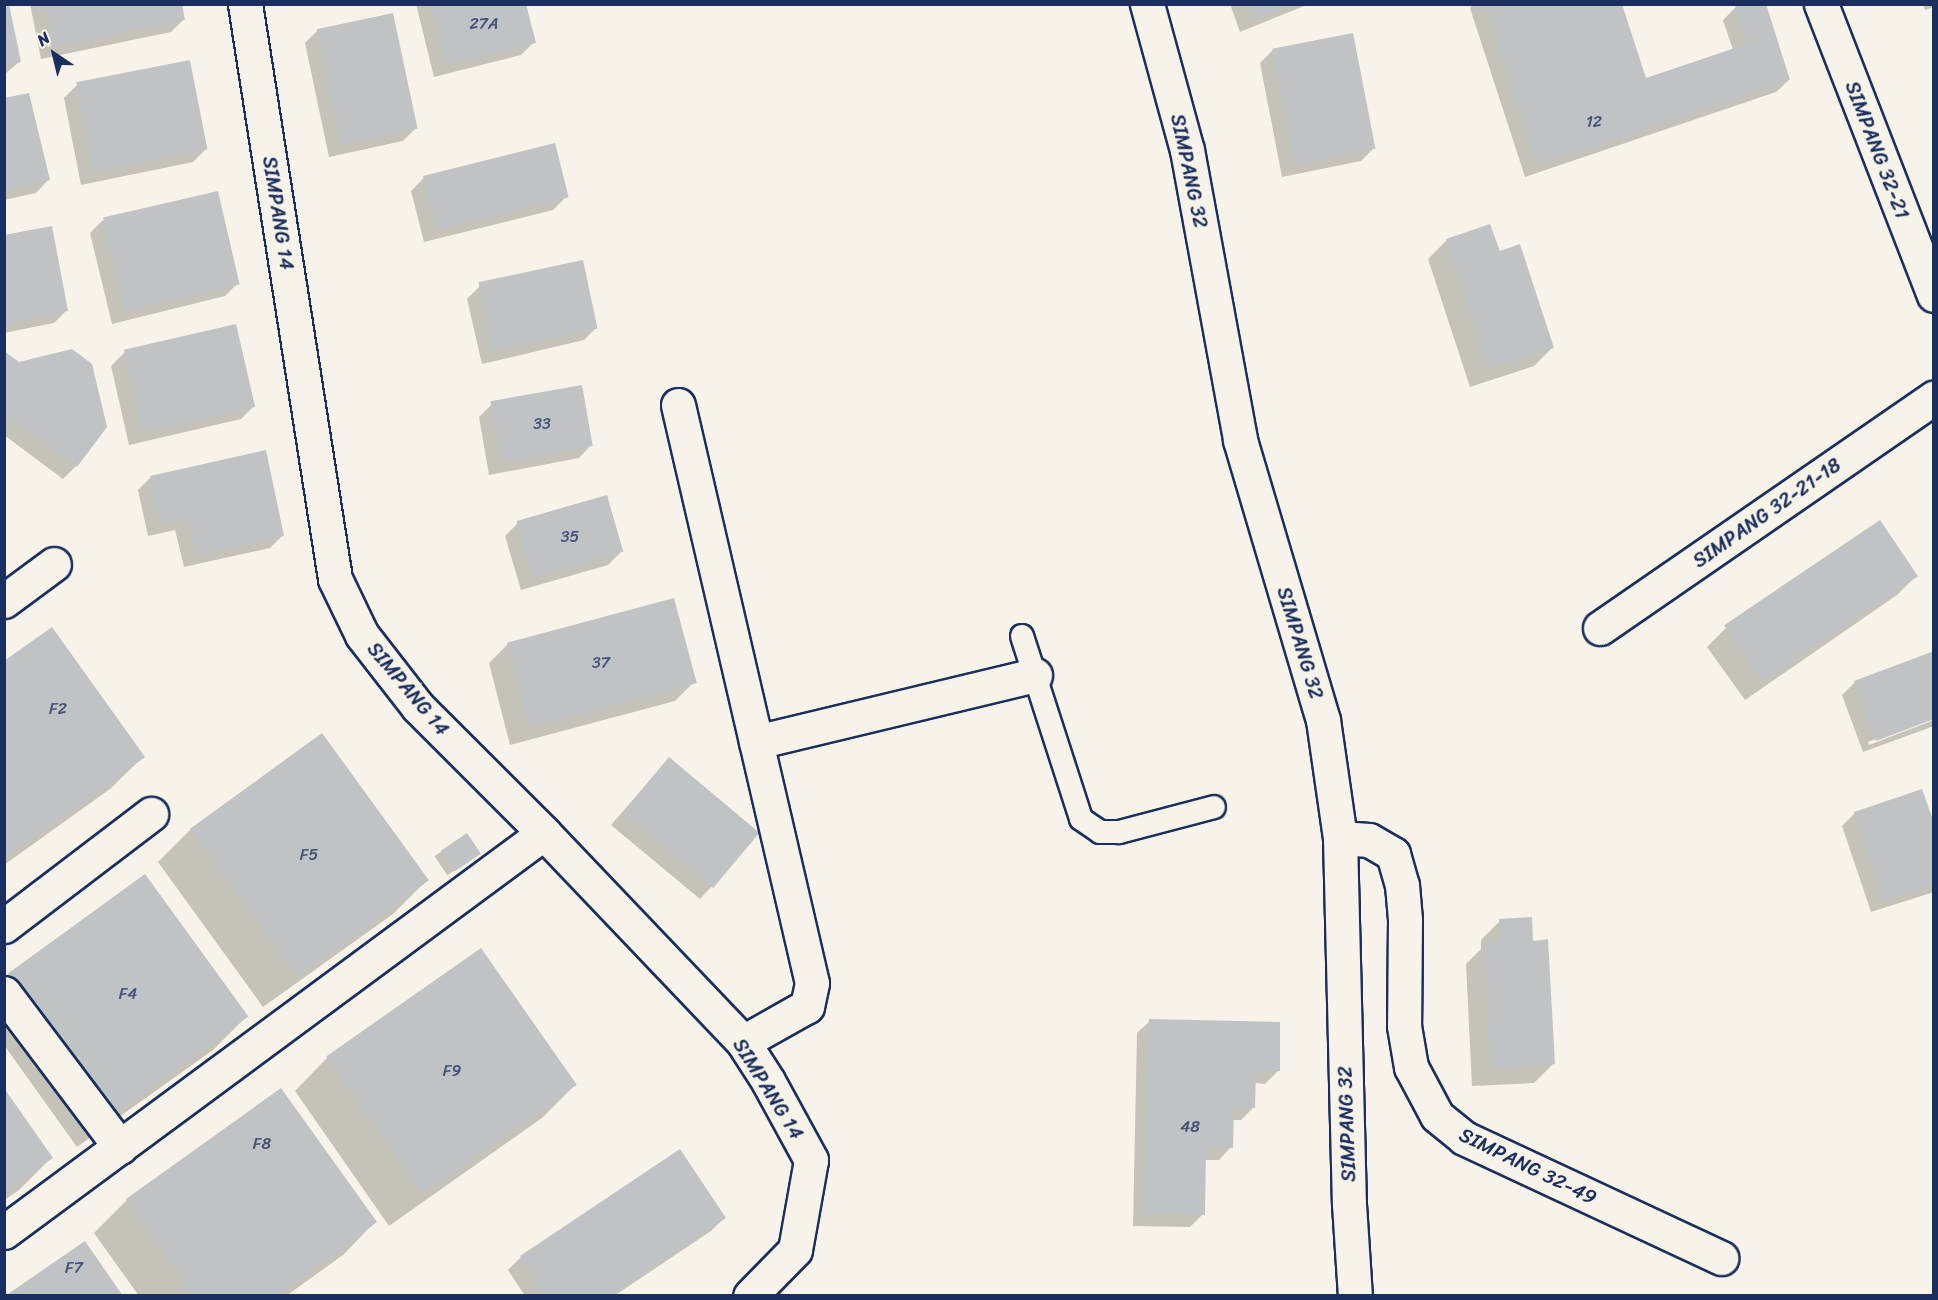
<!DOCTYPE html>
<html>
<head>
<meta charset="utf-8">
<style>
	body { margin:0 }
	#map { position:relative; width:1938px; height:1300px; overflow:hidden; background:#f7f3e8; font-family:Sriracha,sans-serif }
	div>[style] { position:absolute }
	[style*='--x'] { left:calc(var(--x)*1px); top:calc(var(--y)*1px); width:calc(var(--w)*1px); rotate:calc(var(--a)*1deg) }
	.shadow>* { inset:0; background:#0003; transform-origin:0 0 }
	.building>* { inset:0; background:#c0c3c5; transform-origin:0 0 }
	.roads { filter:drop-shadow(2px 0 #1b2f5e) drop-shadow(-2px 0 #1b2f5e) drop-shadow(0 2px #1b2f5e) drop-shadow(0 -2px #1b2f5e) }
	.lane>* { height:22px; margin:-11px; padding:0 11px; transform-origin:11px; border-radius:11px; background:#f7f3e8 }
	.street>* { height:33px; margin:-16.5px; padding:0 16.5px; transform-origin:16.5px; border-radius:16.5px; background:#f7f3e8 }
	span { translate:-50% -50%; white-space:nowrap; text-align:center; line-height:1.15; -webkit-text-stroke:6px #f7f3e8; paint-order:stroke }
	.number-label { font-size:16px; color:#445478 }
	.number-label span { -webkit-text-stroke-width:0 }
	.street-label { font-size:20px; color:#1b2f5e }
	.frame { position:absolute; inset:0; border:6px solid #1b2f5e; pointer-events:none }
	.north { position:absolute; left:24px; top:24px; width:60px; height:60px; -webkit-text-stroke:4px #f7f3e8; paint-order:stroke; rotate:325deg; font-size:16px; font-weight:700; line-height:24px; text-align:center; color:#1b2f5e }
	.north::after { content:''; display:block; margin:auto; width:21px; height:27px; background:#1b2f5e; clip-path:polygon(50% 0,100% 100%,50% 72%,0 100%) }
</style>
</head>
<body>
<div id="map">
	<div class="shadow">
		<div style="clip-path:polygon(4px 4px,19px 62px,4px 75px)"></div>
		<div style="clip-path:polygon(30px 4px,181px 4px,184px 19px,171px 32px,41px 59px)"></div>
		<div style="clip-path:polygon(416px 4px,524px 4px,534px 42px,521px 55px,434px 77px)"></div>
		<div style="clip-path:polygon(1230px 4px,1309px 4px,1240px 32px)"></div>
		<div style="clip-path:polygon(1473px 4px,1621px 4px,1645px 79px,1733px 50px,1723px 20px,1736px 7px,1764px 4px,1789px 80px,1776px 92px,1525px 177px,1470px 8px)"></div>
		<div style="clip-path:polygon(1923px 4px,1934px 4px,1934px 7px,1925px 10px)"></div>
		<div style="clip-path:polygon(318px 30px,416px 128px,403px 141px,329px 157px,305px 43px)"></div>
		<div style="clip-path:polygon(1273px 50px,1374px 148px,1361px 161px,1282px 177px,1260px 63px)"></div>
		<div style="clip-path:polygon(77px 85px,206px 149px,193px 162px,81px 185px,64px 98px)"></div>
		<div style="clip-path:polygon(4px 100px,48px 180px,36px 193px,4px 200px)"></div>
		<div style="clip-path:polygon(424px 178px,566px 197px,553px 210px,424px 242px,411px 191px)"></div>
		<div style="clip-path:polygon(103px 220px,238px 283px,225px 296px,112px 324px,90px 233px)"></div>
		<div style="clip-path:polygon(4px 237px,67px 310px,54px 323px,4px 333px)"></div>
		<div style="clip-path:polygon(1447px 240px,1499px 253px,1553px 347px,1534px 366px,1470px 387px,1428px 259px)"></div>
		<div style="clip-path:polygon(480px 286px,597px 327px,584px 340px,482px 364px,467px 299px)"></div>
		<div style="clip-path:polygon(235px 326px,254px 406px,241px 419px,129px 445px,111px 366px,124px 353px)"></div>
		<div style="clip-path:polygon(4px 353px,76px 466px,63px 479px,4px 435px)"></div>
		<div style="clip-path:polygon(492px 404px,591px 445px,579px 458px,489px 475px,479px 417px)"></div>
		<div style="clip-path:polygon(151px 477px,282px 536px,270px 548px,184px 567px,175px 530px,148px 536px,138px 490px)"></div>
		<div style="clip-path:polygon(518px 523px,621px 552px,608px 565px,521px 590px,505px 536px)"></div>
		<div style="clip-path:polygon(1916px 576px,1897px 595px,1745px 700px,1707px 647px,1726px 628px)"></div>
		<div style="clip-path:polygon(508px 644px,694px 682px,675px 701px,510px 745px,489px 663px)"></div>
		<div style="clip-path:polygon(1934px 653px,1934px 717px,1868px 742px,1869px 745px,1934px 720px,1934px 726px,1863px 752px,1842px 695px,1854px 683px)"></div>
		<div style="clip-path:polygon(4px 663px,143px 757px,110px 789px,4px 865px)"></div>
		<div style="clip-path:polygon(321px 735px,426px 881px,393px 914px,263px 1007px,158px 862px,191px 829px)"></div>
		<div style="clip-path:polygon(669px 759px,712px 886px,700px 899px,611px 825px)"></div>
		<div style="clip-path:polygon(1855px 813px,1934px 828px,1934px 892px,1871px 912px,1842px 826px)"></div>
		<div style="left:466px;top:835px;width:23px;height:38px;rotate:56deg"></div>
		<div style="clip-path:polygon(145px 876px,246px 1017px,213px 1050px,77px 1147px,4px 1045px,4px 977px)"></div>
		<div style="clip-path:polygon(1500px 921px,1532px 942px,1553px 1064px,1534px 1083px,1472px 1086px,1466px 964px,1481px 949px,1481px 940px)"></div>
		<div style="clip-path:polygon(1150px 1021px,1278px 1071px,1265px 1084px,1255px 1083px,1254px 1107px,1241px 1120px,1232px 1120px,1231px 1147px,1219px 1160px,1205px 1160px,1203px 1214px,1190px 1227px,1133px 1226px,1137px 1033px)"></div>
		<div style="clip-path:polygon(327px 1058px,575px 1085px,542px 1118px,389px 1226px,295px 1091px)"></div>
		<div style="clip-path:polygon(4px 1091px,51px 1158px,18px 1191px,4px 1200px)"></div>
		<div style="clip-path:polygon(679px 1151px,724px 1218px,711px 1231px,614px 1296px,525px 1296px,508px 1270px,521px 1257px)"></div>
		<div style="clip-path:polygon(127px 1200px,375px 1222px,343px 1255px,286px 1296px,139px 1296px,94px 1233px)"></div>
	</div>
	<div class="building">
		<div style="clip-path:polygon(4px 4px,9px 4px,21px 62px,4px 66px)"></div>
		<div style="clip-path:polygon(45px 4px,182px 4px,185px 20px,54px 47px)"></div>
		<div style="clip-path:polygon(431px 4px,526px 4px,536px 43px,447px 65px)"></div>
		<div style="clip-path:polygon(1247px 4px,1291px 4px,1291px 5px,1253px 20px)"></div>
		<div style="clip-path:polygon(1485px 4px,1622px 4px,1646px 78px,1747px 44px,1735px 5px,1766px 4px,1790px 80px,1538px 165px)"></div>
		<div style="left:393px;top:13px;width:118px;height:78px;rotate:78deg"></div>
		<div style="left:1353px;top:33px;width:118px;height:82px;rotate:79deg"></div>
		<div style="left:190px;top:60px;width:91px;height:116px;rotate:79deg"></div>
		<div style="clip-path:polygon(29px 93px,50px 180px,4px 191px,4px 98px)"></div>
		<div style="left:555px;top:143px;width:56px;height:136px;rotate:76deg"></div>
		<div style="left:218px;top:191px;width:96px;height:118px;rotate:77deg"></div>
		<div style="clip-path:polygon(1490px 224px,1500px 251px,1520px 244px,1554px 348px,1489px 369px,1446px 239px)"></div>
		<div style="clip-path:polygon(52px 226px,68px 311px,4px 324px,4px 235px)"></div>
		<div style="left:583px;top:260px;width:70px;height:107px;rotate:78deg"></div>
		<div style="left:236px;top:324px;width:85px;height:115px;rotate:77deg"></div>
		<div style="clip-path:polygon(72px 349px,92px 364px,107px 427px,77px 467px,4px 413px,4px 351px,19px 362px)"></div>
		<div style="left:582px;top:385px;width:62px;height:93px;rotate:80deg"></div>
		<div style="clip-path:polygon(266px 450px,284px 536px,197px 555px,188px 518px,160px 524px,150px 476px)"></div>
		<div style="left:607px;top:495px;width:59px;height:94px;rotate:74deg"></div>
		<div style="left:1880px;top:520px;width:68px;height:188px;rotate:56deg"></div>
		<div style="left:674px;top:598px;width:88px;height:173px;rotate:75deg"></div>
		<div style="clip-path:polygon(52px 627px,145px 757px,4px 858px,4px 661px)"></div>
		<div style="clip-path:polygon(1934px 651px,1934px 719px,1876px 741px,1854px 681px)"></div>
		<div style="left:322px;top:733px;width:182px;height:163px;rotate:54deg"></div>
		<div style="left:669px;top:757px;width:118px;height:72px;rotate:40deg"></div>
		<div style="clip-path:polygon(1922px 789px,1934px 823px,1934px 884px,1883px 901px,1854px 812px)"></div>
		<div style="left:467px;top:833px;width:25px;height:32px;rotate:56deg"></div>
		<div style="left:145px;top:874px;width:176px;height:168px;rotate:54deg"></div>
		<div style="clip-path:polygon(1532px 917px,1533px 941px,1548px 939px,1555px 1064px,1491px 1068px,1485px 943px,1500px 942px,1499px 919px)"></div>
		<div style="left:481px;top:948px;width:167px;height:189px;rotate:55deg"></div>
		<div style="clip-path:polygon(1149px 1019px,1280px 1022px,1280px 1071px,1256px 1071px,1255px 1108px,1234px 1107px,1233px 1148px,1206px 1147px,1205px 1215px,1145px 1214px)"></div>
		<div style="clip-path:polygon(4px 1088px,53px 1158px,4px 1191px)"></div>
		<div style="clip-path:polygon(281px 1088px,377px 1222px,276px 1296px,195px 1296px,126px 1199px)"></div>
		<div style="clip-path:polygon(680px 1149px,726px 1218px,609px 1296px,546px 1296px,520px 1256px)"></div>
		<div style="clip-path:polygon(85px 1241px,123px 1296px,5px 1296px)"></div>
	</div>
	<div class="roads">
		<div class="lane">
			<div style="--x:1022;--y:636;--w:192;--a:72.1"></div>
			<div style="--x:1081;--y:819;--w:23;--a:34"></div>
			<div style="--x:1100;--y:832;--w:19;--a:0"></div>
			<div style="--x:1119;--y:832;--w:98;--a:-14.7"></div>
		</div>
		<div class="street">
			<div style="--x:245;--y:4;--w:582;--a:81.1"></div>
			<div style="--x:335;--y:579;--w:62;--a:64.3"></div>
			<div style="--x:362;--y:635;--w:91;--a:52.1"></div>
			<div style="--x:418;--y:707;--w:178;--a:45"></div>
			<div style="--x:544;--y:833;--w:289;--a:46.4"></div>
			<div style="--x:743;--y:1042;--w:46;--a:57.3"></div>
			<div style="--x:768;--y:1081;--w:90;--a:61.4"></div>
			<div style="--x:811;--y:1160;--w:91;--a:100.1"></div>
			<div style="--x:795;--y:1250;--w:64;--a:134.4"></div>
			<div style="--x:1147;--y:4;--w:151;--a:74.7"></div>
			<div style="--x:1187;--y:150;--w:295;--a:79.6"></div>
			<div style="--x:1240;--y:440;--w:292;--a:73.5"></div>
			<div style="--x:1323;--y:720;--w:119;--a:81.8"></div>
			<div style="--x:1340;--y:838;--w:366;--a:88.6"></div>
			<div style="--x:1349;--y:1204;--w:92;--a:86.3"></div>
			<div style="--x:1821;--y:4;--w:312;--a:68.8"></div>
			<div style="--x:678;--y:405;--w:593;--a:76.95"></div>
			<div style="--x:812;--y:983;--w:24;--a:102"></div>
			<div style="--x:807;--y:1006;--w:73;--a:150.6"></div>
			<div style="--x:4;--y:601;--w:62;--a:-36.5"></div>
			<div style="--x:1600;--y:628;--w:406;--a:-34.6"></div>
			<div style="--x:756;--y:742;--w:287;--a:-13.5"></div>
			<div style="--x:1340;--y:838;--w:29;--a:4"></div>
			<div style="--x:1369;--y:840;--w:28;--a:30"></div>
			<div style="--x:1393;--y:854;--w:32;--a:74"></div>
			<div style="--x:1402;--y:885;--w:35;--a:85"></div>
			<div style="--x:1405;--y:920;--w:106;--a:90.5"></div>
			<div style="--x:1404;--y:1026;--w:42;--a:80.3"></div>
			<div style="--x:1411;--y:1067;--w:55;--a:62"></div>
			<div style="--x:1437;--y:1116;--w:35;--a:39"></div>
			<div style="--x:1464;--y:1138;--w:284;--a:25"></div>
			<div style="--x:4;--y:926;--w:185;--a:-37.3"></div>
			<div style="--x:4;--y:993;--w:193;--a:53"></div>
			<div style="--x:4;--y:1232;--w:671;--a:-36.46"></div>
		</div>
	</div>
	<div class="number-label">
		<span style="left:484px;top:24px">27A</span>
		<span style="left:1594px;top:122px">12</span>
		<span style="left:542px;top:424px">33</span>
		<span style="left:570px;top:537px">35</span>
		<span style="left:601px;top:663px">37</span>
		<span style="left:58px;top:709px">F2</span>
		<span style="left:309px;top:855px">F5</span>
		<span style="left:128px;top:994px">F4</span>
		<span style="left:452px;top:1071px">F9</span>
		<span style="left:1190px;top:1127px">48</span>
		<span style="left:262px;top:1144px">F8</span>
		<span style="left:74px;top:1268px">F7</span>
	</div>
	<div class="street-label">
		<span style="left:1877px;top:150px;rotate:69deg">SIMPANG 32-21</span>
		<span style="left:1189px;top:171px;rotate:78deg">SIMPANG 32</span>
		<span style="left:278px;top:213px;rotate:81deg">SIMPANG 14</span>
		<span style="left:1767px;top:513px;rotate:-35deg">SIMPANG 32-21-18</span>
		<span style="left:1300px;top:643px;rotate:73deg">SIMPANG 32</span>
		<span style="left:408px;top:689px;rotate:50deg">SIMPANG 14</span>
		<span style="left:768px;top:1089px;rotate:58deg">SIMPANG 14</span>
		<span style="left:1347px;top:1124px;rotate:-92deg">SIMPANG 32</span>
		<span style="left:1528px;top:1166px;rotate:26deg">SIMPANG 32-49</span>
	</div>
	<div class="frame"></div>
	<div class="north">N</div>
</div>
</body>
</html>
